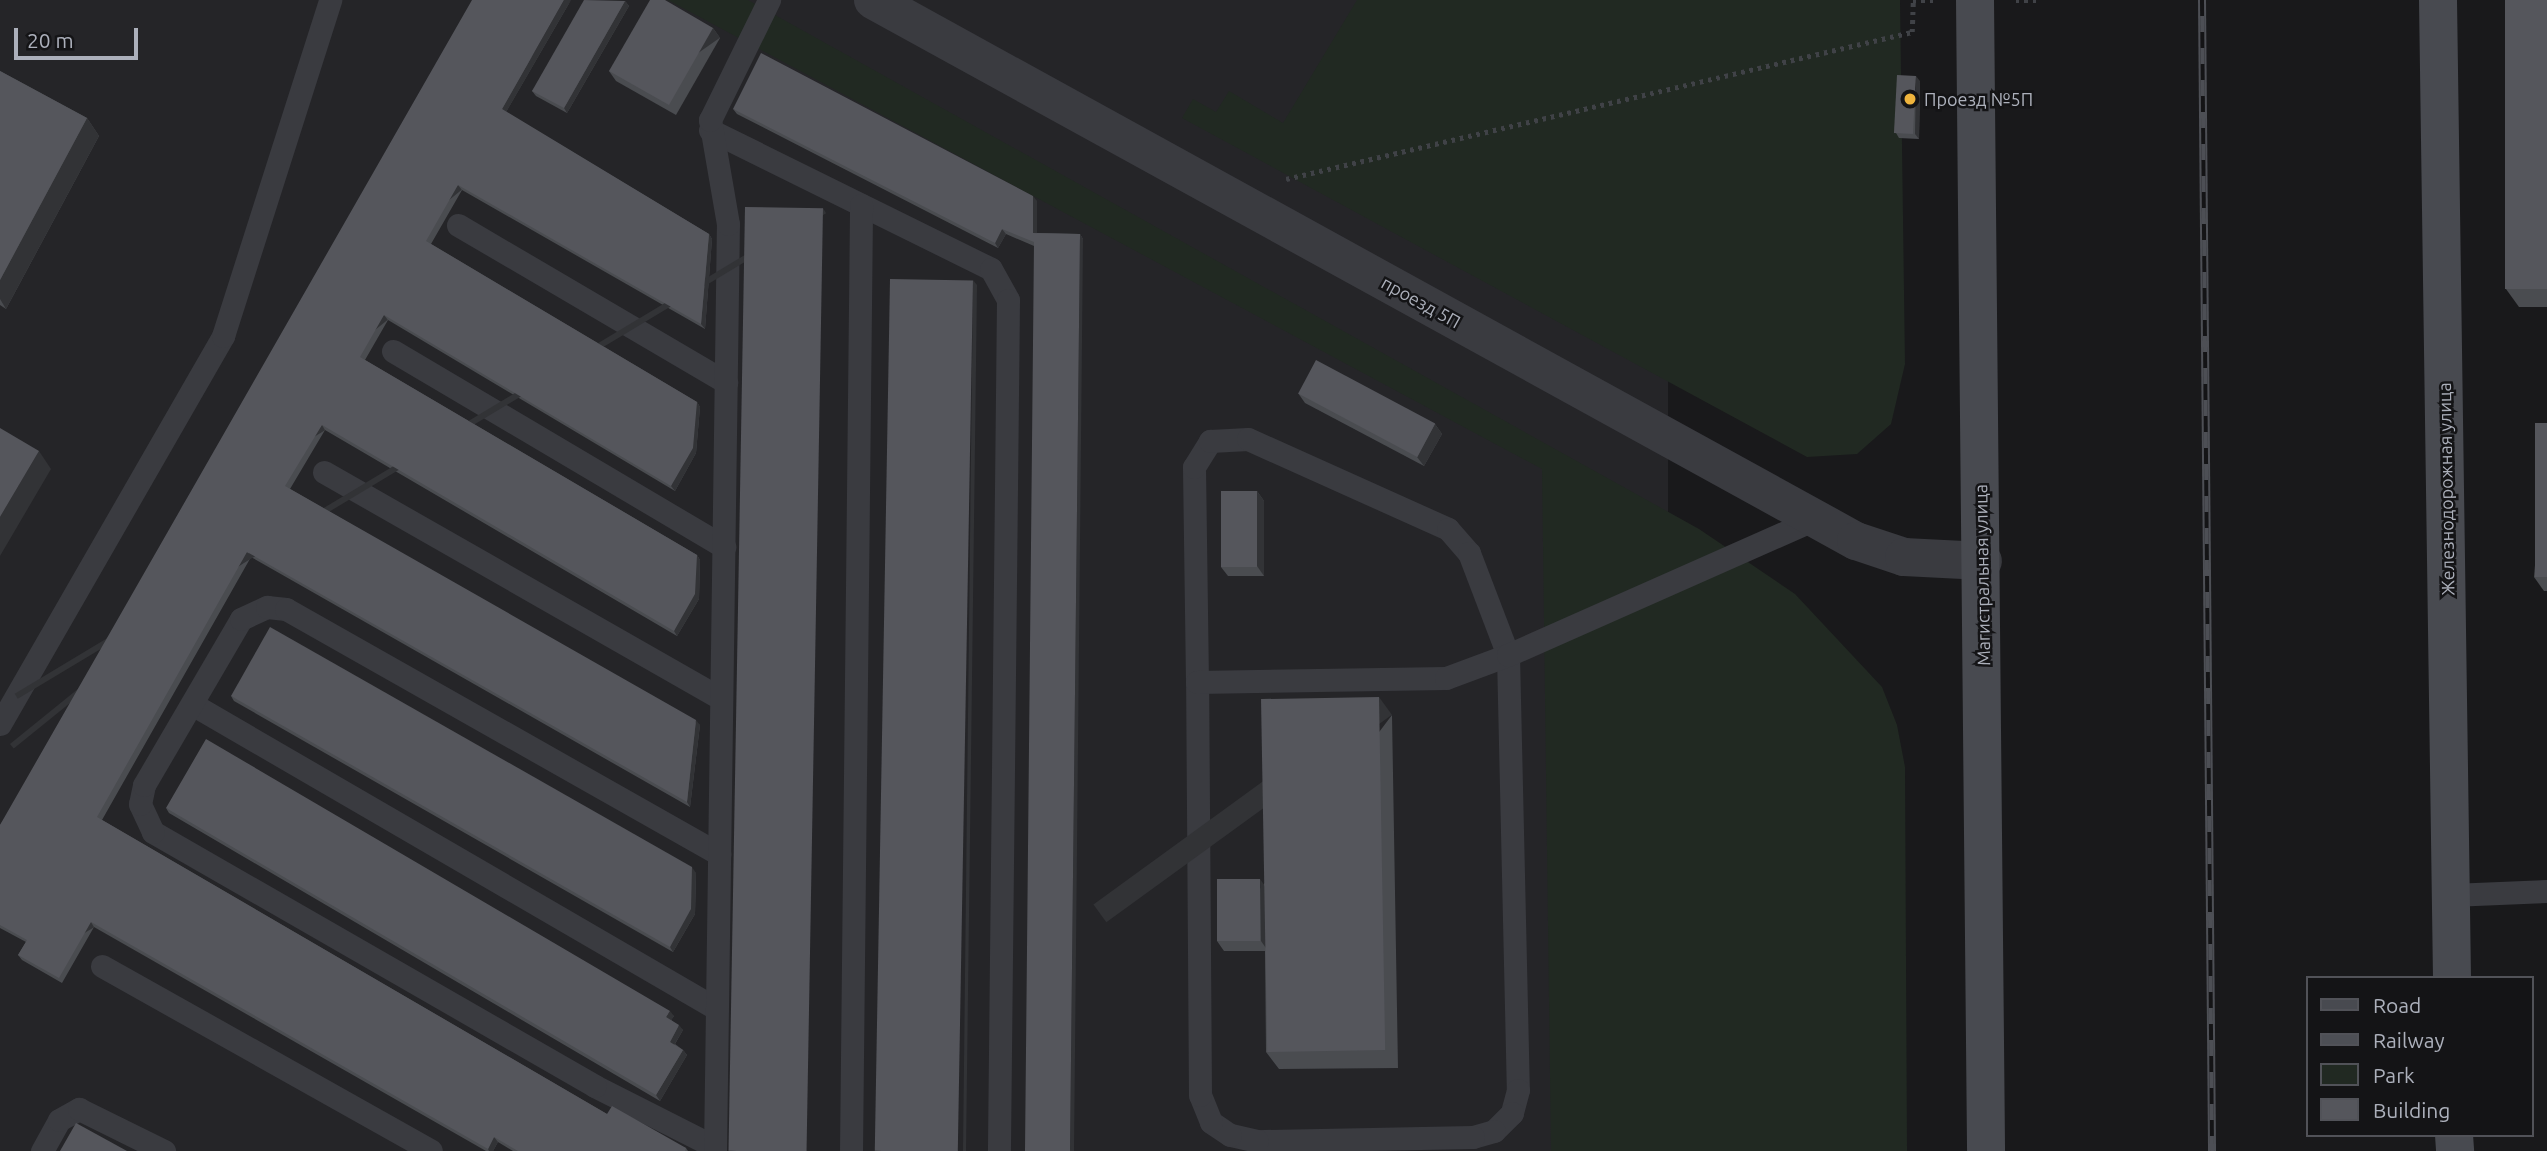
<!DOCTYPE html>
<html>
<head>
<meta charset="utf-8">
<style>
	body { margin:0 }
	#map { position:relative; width:2547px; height:1151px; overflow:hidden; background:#19191b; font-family:Ubuntu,sans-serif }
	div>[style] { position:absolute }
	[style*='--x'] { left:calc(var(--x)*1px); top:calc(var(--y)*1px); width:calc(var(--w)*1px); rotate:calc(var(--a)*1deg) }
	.built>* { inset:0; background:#252528; transform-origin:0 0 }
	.green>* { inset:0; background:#212922 }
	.path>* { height:4.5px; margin-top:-2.25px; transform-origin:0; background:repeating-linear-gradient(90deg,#404247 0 3.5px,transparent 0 8.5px) }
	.lane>* { height:23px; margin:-11.5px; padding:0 11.5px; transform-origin:11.5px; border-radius:11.5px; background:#3a3b40 }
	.street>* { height:38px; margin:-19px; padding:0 19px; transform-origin:19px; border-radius:19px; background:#3a3b40 }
	.secondary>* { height:38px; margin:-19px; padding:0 19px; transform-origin:19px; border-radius:19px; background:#484a50 }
	.rail>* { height:8px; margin-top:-4px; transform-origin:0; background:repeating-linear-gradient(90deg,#141416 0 16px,#4d4f55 0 32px); box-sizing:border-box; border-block:2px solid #4d4f55 }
	.wall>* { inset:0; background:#4a4c50 }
	.shaded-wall>* { inset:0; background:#323336; transform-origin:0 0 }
	.building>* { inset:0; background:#55565c; transform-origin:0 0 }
	.dots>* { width:19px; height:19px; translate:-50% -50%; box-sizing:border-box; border:4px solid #141416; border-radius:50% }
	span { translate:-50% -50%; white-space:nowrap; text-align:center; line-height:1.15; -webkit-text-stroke:5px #141416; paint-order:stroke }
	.poi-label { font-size:18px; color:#acb0bb }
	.left { translate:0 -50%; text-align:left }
	.street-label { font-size:18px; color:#acb0bb }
	.legend { position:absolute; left:2306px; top:976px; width:228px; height:161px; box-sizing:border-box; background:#141416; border:2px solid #515258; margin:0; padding:9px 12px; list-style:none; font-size:21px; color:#acb0bb }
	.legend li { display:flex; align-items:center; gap:14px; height:35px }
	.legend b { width:35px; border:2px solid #515258 }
	.scale { position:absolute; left:14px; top:28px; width:124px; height:32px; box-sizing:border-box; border:4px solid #acb0bb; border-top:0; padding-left:9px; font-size:21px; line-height:24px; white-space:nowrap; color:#acb0bb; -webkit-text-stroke:5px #141416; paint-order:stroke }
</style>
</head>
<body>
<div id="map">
	<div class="built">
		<div style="left:0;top:0;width:1668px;height:1151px"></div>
	</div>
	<div class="green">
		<div style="clip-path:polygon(668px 0,748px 0,1699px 529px,1795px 594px,1882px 687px,1897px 725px,1905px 767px,1907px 1151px,1551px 1151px,1542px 469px)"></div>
		<div style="clip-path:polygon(1357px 0,1900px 0,1905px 364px,1891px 424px,1857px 454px,1807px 457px,1182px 118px,1193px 99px,1216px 112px,1229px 91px,1283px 123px)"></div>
	</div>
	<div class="path">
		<div style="--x:2016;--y:1;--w:20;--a:0"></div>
		<div style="--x:1286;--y:179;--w:643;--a:-13.22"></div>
		<div style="--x:1912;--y:32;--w:31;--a:-88"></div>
		<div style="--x:1913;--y:1;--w:21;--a:0"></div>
	</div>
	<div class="lane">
		<div style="--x:710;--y:130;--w:313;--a:26.3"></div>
		<div style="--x:991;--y:269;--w:35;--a:61"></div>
		<div style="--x:1008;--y:300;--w:851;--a:90.61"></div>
		<div style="--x:458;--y:225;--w:311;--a:30.4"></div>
		<div style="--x:393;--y:351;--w:385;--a:30.6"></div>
		<div style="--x:324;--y:472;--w:457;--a:29.7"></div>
		<div style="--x:1197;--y:682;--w:215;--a:-90.8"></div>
		<div style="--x:1194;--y:467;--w:31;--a:-58"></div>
		<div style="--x:1210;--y:441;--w:38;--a:-3"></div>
		<div style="--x:1248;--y:439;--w:219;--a:24.2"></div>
		<div style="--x:1448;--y:529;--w:32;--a:49"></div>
		<div style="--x:1469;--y:553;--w:109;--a:69.1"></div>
		<div style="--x:1508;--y:655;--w:435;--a:88.7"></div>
		<div style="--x:1518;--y:1090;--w:24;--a:105"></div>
		<div style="--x:1512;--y:1113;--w:25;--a:135"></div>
		<div style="--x:1494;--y:1131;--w:22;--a:164"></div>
		<div style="--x:1473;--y:1137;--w:216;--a:178.9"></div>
		<div style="--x:1257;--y:1141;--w:28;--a:-167"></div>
		<div style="--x:1230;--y:1135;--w:23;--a:-146"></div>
		<div style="--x:1211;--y:1122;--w:29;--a:-112"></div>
		<div style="--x:1200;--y:1095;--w:413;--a:-90.4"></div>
		<div style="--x:1197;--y:682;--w:249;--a:-0.9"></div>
		<div style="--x:1446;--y:678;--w:66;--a:-20.4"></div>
		<div style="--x:1508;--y:655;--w:336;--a:-23.9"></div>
		<div style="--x:192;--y:704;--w:607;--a:30.15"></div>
		<div style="--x:0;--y:724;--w:448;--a:-60.1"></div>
		<div style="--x:223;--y:336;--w:353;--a:-72.3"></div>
		<div style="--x:2451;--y:895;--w:96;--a:-2.4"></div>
		<div style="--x:102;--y:966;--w:377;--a:29.3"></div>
		<div style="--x:715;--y:1147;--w:135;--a:-153.1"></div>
		<div style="--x:595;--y:1086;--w:510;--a:-150.12"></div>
		<div style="--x:153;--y:832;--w:31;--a:-115"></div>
		<div style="--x:140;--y:804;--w:19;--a:-78"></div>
		<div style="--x:144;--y:785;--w:192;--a:-59.7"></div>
		<div style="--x:241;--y:619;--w:29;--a:-25"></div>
		<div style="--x:267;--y:607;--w:19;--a:6"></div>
		<div style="--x:286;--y:609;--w:498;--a:29.5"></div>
		<div style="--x:42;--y:1151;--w:35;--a:-61"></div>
		<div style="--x:59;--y:1120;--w:23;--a:-29"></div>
		<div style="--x:79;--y:1109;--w:95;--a:26.3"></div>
		<div style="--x:715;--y:1151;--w:927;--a:-89.2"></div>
		<div style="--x:728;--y:224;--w:106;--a:-99.8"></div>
		<div style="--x:710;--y:120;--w:134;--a:-63.8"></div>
		<div style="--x:851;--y:1151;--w:946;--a:-89.39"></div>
	</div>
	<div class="street">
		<div style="--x:873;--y:0;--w:1122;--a:28.83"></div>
		<div style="--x:1856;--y:541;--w:51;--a:18.4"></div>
		<div style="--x:1904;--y:557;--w:79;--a:2.9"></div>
	</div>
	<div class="secondary">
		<div style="--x:1975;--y:0;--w:1151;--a:89.45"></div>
		<div style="--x:2438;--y:0;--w:978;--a:89.18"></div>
		<div style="--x:2454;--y:1135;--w:16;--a:86"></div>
	</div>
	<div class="rail">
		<div style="--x:2202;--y:0;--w:1151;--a:89.5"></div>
	</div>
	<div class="wall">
		<div style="clip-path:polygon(571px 0,506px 112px,709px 234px,712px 239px,705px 329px,462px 190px,431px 244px,697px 402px,700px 407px,696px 453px,675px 491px,388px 320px,365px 360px,697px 555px,700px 560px,699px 599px,677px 636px,325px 430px,290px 489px,700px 725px,690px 807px,251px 557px,102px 820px,607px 1114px,686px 1148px,688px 1151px,513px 1151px,498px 1142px,493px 1151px,486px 1151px,94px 927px,62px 983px,22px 960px,18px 955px,26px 942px,0 928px,0 825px)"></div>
		<div style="clip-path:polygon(2547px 0,2547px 307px,2519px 307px,2506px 289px)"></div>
		<div style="clip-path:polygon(625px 1px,629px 6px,567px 113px,536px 96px,532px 91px)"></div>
		<div style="clip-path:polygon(713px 28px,720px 38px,676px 115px,616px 81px,609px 71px)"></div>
		<div style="clip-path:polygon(0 71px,87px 118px,99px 136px,6px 309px,0 305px)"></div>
		<div style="clip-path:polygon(1920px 81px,1919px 139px,1899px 138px,1896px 133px)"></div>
		<div style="clip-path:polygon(733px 109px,1037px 201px,1037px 233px,1080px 234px,1083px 239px,1034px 246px,1006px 234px,998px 248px,737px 114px)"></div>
		<div style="clip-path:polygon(1298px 393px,1435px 424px,1442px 434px,1424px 466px,1305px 403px)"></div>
		<div style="clip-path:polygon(2547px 423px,2547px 591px,2544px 591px,2534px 577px)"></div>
		<div style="clip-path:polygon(1257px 491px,1264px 501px,1264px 576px,1228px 576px,1221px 567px)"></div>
		<div style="clip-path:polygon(231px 696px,696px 873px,695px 914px,673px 952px,234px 701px)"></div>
		<div style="clip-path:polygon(1392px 715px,1398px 1068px,1279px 1069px,1266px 1052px,1265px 951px,1224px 951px,1217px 941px,1264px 884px)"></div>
		<div style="clip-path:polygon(166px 808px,674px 1016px,671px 1020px,683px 1030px,675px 1044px,683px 1050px,687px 1055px,660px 1101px,169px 813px)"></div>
	</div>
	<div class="shaded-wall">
		<div style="clip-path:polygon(564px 0,571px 0,505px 114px,502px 109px)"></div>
		<div style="clip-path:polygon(625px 1px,629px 6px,567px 113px,564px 108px)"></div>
		<div style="left:713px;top:28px;width:12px;height:89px;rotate:55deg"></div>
		<div style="clip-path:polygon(1916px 76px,1920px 81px,1919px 139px,1915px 134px)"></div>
		<div style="clip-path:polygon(87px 118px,99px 136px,6px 309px,0 299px,0 280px)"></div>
		<div style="left:458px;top:185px;width:6px;height:64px;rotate:51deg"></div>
		<div style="clip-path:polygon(1033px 196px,1037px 201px,1037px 238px,1033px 233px)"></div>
		<div style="left:823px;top:208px;width:6px;height:943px;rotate:59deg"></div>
		<div style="clip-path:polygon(1002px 229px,1006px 234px,998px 248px,995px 243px)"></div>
		<div style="clip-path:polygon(709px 234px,712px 239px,705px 329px,701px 324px)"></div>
		<div style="clip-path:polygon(1080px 234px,1083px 239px,1074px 1151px,1070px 1151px)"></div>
		<div style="clip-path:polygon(973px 280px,977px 285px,966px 1151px,963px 1151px)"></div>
		<div style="left:384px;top:315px;width:6px;height:48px;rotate:51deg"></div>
		<div style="clip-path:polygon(697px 402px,700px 407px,696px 453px,675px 491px,671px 486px)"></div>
		<div style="clip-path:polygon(1435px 424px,1442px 434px,1424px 466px,1417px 457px)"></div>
		<div style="left:322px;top:425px;width:6px;height:71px;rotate:59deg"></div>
		<div style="clip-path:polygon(39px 451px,51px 469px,0 556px,0 517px)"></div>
		<div style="clip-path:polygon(1257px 491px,1264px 501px,1264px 576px,1257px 566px)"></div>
		<div style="left:247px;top:552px;width:6px;height:305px;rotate:51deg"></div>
		<div style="clip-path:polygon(697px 555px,700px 560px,699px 599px,677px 636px,674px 631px)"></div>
		<div style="left:1379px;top:697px;width:22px;height:353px;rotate:54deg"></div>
		<div style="clip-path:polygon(696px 720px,700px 725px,690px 807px,687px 802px)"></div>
		<div style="clip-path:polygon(692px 867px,696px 873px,695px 914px,673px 952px,670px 947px)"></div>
		<div style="clip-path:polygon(1260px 879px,1267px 889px,1268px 951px,1261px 941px)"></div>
		<div style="left:91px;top:922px;width:6px;height:64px;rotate:59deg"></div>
		<div style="clip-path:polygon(670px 1011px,674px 1016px,669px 1023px,666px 1017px)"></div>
		<div style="clip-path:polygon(679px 1025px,683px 1030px,673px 1047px,670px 1042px)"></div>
		<div style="clip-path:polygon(683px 1050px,687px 1055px,660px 1101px,656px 1095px)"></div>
		<div style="clip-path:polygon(494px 1137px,498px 1142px,493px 1151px,489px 1151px,488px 1149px)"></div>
	</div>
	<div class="building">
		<div style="clip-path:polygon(472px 0,564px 0,502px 109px,709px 234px,701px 324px,458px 185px,426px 241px,697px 402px,693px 448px,671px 486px,384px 315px,360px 357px,697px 555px,695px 594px,674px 631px,322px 425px,285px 486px,696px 720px,687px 802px,247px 552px,97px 817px,607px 1114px,612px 1106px,686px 1148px,685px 1151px,518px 1151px,494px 1137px,488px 1149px,91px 922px,59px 978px,18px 955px,27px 940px,0 925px,0 825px)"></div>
		<div style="clip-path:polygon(584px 0,625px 1px,564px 108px,532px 91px)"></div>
		<div style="clip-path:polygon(650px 0,665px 0,713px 28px,669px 105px,609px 71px)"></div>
		<div style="left:2505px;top:0;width:42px;height:289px"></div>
		<div style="clip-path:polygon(761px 53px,1033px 196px,1033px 233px,1080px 234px,1070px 1151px,1025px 1151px,1034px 242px,1002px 229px,995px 243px,733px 109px)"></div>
		<div style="clip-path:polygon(0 71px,87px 118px,0 280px)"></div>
		<div style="left:1897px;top:75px;width:19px;height:58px;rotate:3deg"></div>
		<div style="left:745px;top:207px;width:78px;height:944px;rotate:1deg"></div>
		<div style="left:890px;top:279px;width:83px;height:872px;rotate:1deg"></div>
		<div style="left:1316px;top:360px;width:135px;height:38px;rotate:28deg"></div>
		<div style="left:2535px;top:423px;width:12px;height:154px"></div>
		<div style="clip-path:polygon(0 428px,39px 451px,0 517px)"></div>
		<div style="left:1221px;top:491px;width:36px;height:76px"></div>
		<div style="clip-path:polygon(270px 627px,692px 867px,691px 909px,670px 947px,231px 696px)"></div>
		<div style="left:1379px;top:697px;width:353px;height:118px;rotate:89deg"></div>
		<div style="clip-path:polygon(206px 739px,670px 1011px,666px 1017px,679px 1025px,670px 1042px,683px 1050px,656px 1095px,166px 808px)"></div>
		<div style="left:1217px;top:879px;width:43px;height:62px"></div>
		<div style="clip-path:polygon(76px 1123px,127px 1151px,60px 1151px)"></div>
	</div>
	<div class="dots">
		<div style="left:1910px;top:99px;background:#efb43d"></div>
	</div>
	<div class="poi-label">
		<span class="left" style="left:1924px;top:99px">Проезд №5П</span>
	</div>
	<div class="street-label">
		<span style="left:1421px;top:302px;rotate:29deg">проезд 5П</span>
		<span style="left:2446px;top:489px;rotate:-91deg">Железнодорожная улица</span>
		<span style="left:1982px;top:575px;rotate:-91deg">Магистральная улица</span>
	</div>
	<ul class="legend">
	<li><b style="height:9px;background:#484a50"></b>Road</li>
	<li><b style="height:9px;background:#4d4f55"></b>Railway</li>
	<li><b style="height:19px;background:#212922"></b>Park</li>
	<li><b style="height:19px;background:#55565c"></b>Building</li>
	</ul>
	<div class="scale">20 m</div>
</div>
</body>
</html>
